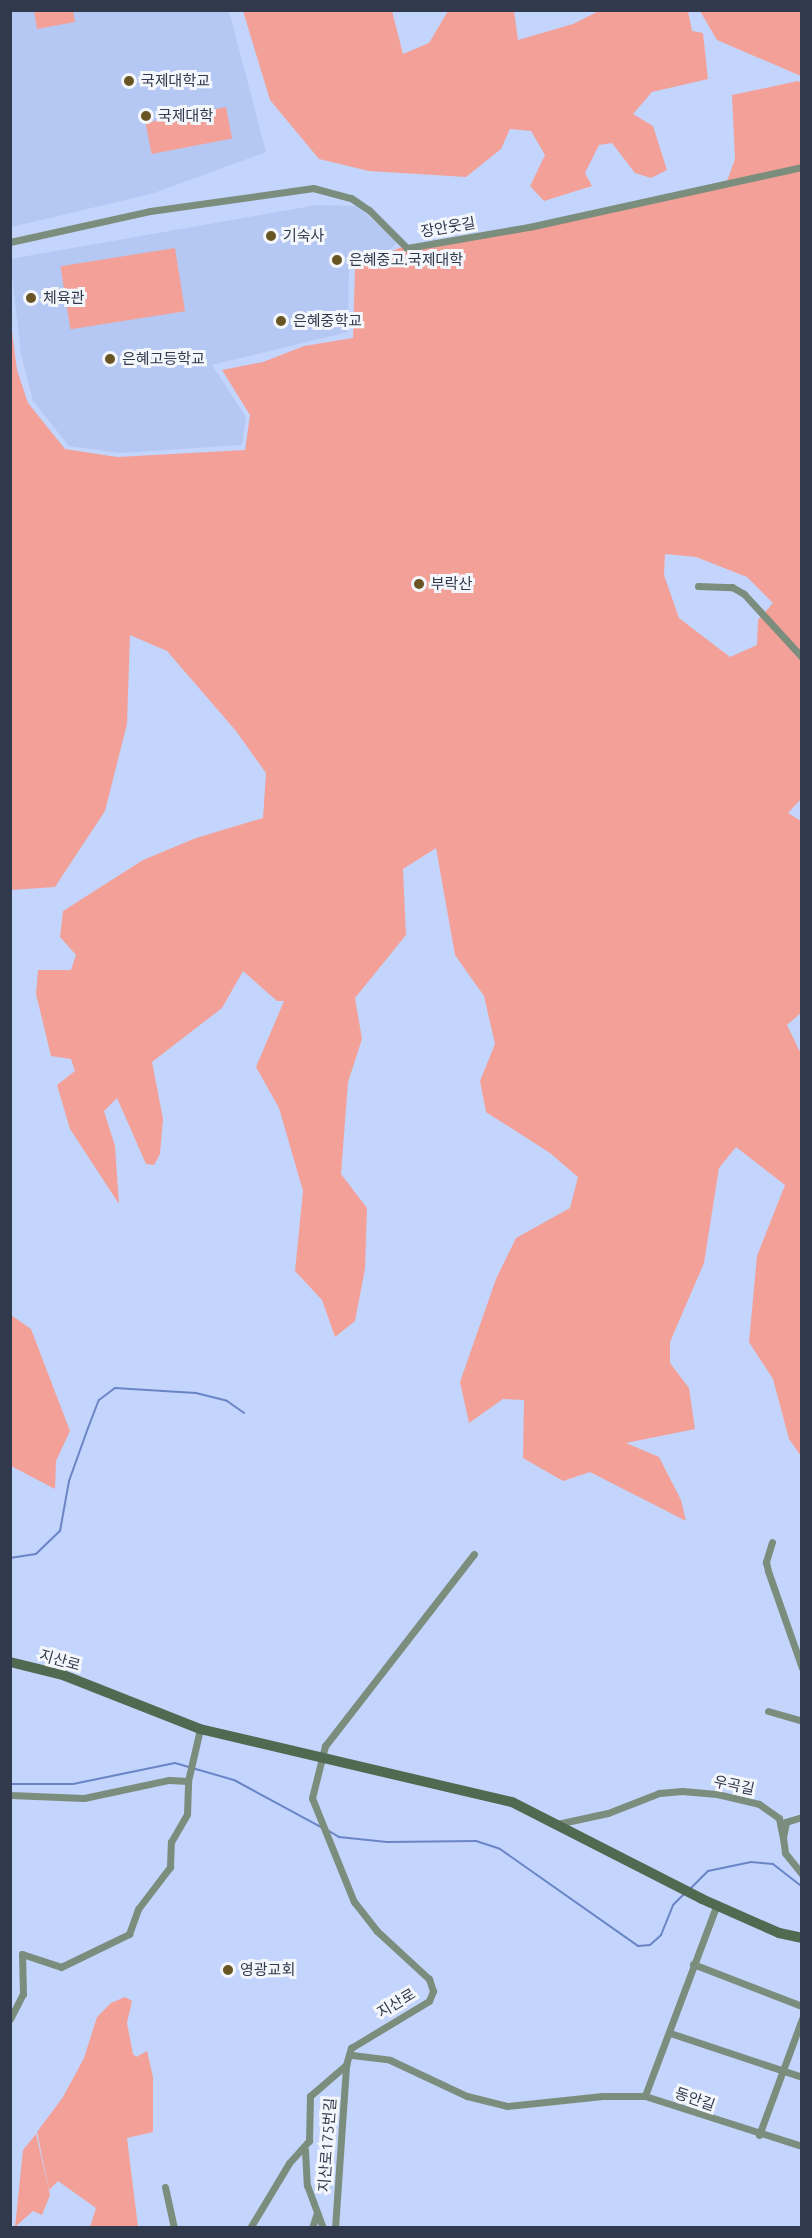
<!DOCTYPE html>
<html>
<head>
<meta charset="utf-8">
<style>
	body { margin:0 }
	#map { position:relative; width:812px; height:2238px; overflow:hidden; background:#c3d5fc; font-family:Ubuntu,"Noto Sans KR",sans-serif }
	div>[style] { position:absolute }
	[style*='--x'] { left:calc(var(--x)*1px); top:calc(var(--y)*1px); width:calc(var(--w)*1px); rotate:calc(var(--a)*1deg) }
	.built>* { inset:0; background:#b5c8f3 }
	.green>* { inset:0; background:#f3a198; transform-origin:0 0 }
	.stream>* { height:2px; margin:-1px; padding:0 1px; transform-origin:1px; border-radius:1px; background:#6a85c7 }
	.street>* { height:7px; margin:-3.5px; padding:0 3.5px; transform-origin:3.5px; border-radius:3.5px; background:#7b8d7c }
	.secondary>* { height:10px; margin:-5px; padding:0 5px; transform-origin:5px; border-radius:5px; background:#506a51 }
	.dots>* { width:16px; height:16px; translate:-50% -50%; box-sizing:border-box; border:3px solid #f3f6fb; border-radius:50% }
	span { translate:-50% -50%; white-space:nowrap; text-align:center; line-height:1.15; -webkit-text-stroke:6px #f3f6fb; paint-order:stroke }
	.poi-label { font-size:15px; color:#31394c }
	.left { translate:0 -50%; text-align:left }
	.street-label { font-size:15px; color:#31394c }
	.frame { position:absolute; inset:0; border:12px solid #31394c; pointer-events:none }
</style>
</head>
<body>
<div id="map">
	<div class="built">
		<div style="clip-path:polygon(10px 11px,229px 11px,266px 152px,151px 194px,11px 227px)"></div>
		<div style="clip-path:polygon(317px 205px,357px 206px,397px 242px,391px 249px,349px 263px,348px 332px,212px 365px,246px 417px,242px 445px,121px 453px,69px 446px,33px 401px,21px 355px,10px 259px)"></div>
	</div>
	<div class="green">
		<div style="clip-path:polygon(34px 11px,73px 11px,75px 22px,37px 29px)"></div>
		<div style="clip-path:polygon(243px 11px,392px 11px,403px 54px,429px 43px,448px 11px,514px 11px,518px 40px,573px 24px,599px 11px,688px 11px,692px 31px,703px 33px,708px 79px,652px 92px,633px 114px,653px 126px,667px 170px,651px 178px,635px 173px,612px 143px,599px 145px,585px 173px,592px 186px,544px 201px,530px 186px,545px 155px,531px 131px,510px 129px,501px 149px,466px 177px,369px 171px,319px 159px,270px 100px)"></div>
		<div style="clip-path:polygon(700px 11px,801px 11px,801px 76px,717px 40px)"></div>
		<div style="clip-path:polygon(evenodd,798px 81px,801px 83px,802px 798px,788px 813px,801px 821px,802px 1012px,787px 1025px,802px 1056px,801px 1456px,789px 1439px,773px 1379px,749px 1342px,757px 1256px,785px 1185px,736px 1147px,719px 1168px,704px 1263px,670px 1342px,670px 1363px,689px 1388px,695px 1429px,626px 1443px,659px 1457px,681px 1500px,686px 1521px,590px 1472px,563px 1481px,523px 1458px,524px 1400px,503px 1399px,469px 1423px,460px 1382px,496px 1279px,516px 1238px,570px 1208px,578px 1177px,550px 1153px,486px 1112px,480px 1081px,495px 1044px,484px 996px,455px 955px,436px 848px,403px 869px,406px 935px,355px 998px,362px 1039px,348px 1082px,341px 1174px,367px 1208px,365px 1269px,355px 1321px,335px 1337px,322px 1300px,295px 1271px,303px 1191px,279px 1108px,256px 1067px,284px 1001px,277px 1001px,243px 971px,222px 1008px,152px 1062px,163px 1119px,160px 1154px,154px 1165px,146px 1164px,117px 1098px,104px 1111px,115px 1146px,119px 1204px,70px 1129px,57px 1085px,75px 1071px,71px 1059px,51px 1056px,36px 994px,38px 970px,71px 970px,76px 955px,60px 937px,63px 911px,143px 860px,196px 838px,263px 818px,266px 773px,236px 731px,167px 651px,130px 635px,127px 724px,105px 811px,55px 887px,11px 890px,10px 315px,17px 370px,28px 403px,65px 449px,117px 457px,245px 450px,250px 415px,222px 370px,263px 362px,304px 346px,353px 338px,355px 268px,399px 248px,528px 226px,727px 181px,735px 159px,732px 95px,798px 81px,665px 554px,696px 557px,747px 577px,773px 603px,758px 620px,757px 645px,730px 657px,679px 618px,664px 575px,665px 554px)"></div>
		<div style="left:226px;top:107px;width:32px;height:82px;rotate:79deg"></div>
		<div style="left:175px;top:248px;width:64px;height:116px;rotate:81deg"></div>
		<div style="clip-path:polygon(11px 1315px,31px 1329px,70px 1431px,56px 1461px,55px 1489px,11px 1466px)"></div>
		<div style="clip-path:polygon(125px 1997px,132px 2001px,127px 2023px,133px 2054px,136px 2057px,147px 2051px,153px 2077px,153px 2132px,127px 2138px,138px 2227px,90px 2227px,96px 2208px,58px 2181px,49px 2190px,37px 2132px,63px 2097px,84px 2058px,97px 2017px,111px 2003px)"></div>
		<div style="clip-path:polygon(36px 2134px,50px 2195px,42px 2215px,33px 2211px,15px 2227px,23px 2150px)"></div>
	</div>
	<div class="stream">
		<div style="--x:10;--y:1558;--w:26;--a:-9"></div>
		<div style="--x:36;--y:1554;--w:33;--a:-44"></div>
		<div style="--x:60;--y:1531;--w:51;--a:-79.8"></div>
		<div style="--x:69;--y:1481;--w:56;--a:-70.3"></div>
		<div style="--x:88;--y:1428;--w:30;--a:-69"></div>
		<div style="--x:99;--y:1400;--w:20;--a:-37"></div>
		<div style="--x:115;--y:1388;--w:81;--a:3.5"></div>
		<div style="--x:196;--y:1393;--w:32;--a:14"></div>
		<div style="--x:227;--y:1401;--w:21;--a:35"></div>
		<div style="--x:10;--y:1784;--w:63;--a:0"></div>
		<div style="--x:73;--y:1784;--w:104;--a:-11.6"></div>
		<div style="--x:175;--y:1763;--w:61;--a:16.1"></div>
		<div style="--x:234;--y:1780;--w:99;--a:28.4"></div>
		<div style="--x:329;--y:1831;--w:12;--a:31"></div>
		<div style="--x:339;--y:1837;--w:48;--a:5.9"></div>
		<div style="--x:387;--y:1842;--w:89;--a:-0.6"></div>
		<div style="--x:476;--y:1841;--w:25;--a:18"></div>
		<div style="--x:500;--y:1849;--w:169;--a:35.1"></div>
		<div style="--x:638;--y:1946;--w:12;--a:-5"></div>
		<div style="--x:650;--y:1945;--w:15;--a:-42"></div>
		<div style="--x:661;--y:1935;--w:32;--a:-68"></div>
		<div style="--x:673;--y:1905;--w:16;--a:-45"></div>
		<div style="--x:691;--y:1888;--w:24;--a:-45"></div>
		<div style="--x:708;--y:1871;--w:44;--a:-11.8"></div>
		<div style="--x:751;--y:1862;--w:22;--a:5"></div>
		<div style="--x:773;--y:1864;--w:37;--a:38"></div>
	</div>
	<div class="street">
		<div style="--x:10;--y:242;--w:143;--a:-12.5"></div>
		<div style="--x:150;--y:211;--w:165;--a:-8"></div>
		<div style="--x:313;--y:188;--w:39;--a:15"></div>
		<div style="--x:351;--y:198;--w:22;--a:34"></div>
		<div style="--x:369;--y:210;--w:54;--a:45"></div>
		<div style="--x:407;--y:248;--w:124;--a:-9.8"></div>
		<div style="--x:529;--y:227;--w:280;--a:-12.4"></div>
		<div style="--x:698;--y:586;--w:34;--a:2"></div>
		<div style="--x:732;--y:587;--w:14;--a:30"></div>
		<div style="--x:744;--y:594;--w:86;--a:47.4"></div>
		<div style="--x:772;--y:1542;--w:21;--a:107"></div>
		<div style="--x:766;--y:1562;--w:9;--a:77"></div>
		<div style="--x:768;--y:1571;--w:103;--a:70.7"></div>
		<div style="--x:768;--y:1711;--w:35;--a:16"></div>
		<div style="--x:10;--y:1795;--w:74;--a:2.3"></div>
		<div style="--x:84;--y:1798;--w:87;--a:-12"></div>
		<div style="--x:169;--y:1780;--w:19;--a:3"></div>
		<div style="--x:188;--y:1781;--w:53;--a:-77"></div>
		<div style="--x:802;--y:1817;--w:17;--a:163"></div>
		<div style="--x:786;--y:1822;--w:16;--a:101"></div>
		<div style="--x:783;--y:1838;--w:15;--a:82"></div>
		<div style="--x:785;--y:1853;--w:27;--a:51"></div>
		<div style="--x:557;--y:1824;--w:52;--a:-12.2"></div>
		<div style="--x:608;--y:1813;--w:55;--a:-21.4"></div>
		<div style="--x:659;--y:1793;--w:23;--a:-5"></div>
		<div style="--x:682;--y:1791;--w:35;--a:5"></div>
		<div style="--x:717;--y:1794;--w:43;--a:13.4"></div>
		<div style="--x:759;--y:1804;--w:24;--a:35"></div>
		<div style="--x:779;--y:1818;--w:20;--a:79"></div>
		<div style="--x:717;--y:1904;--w:205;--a:110.6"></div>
		<div style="--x:645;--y:2096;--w:165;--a:17.7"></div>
		<div style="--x:693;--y:1964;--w:117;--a:21.1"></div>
		<div style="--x:10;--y:2019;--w:28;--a:-63"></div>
		<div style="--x:23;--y:1994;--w:40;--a:-91.4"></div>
		<div style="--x:22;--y:1954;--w:41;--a:18.4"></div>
		<div style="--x:61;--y:1967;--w:76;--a:-25.9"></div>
		<div style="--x:129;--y:1934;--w:27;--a:-70"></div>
		<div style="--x:138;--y:1909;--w:53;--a:-52.7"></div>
		<div style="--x:170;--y:1867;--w:25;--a:-88"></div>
		<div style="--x:171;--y:1842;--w:32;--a:-60"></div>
		<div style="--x:187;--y:1814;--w:33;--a:-88"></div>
		<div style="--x:670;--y:2033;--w:139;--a:18.4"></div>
		<div style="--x:352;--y:2055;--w:38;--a:7"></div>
		<div style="--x:390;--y:2060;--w:85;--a:25.1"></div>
		<div style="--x:467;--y:2096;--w:41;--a:14"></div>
		<div style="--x:507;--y:2106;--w:96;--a:-6"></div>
		<div style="--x:602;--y:2096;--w:43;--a:0"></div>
		<div style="--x:759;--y:2135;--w:124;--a:-69.7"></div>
		<div style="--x:305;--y:2150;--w:35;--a:87"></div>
		<div style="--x:307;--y:2185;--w:46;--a:69.6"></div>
		<div style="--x:165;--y:2187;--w:42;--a:77.6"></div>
		<div style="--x:250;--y:2228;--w:76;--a:-59"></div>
		<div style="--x:289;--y:2163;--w:30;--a:-48"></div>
		<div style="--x:309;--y:2141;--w:45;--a:-88.7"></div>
		<div style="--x:310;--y:2096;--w:48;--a:-40.7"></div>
		<div style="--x:346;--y:2065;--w:18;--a:-74"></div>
		<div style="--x:351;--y:2048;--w:91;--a:-31.1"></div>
		<div style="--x:429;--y:2001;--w:11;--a:-68"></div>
		<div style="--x:433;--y:1991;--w:13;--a:-108"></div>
		<div style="--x:429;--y:1979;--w:71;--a:-137.3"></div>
		<div style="--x:377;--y:1931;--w:37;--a:-128"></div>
		<div style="--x:354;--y:1902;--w:112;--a:-112"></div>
		<div style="--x:312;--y:1798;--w:54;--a:-76"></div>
		<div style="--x:325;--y:1746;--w:243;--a:-52.2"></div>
		<div style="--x:312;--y:2228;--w:16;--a:-72"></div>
		<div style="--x:335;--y:2228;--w:163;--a:-86.1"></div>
	</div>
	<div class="secondary">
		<div style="--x:10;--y:1662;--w:55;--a:13.8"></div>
		<div style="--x:63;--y:1675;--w:147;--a:21.5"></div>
		<div style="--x:200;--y:1729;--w:320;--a:13.2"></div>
		<div style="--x:512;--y:1802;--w:213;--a:27"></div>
		<div style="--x:702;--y:1899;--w:84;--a:23.8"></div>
		<div style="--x:779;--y:1933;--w:24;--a:12"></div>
	</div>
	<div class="dots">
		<div style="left:129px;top:81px;background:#695423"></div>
		<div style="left:146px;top:116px;background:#695423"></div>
		<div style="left:271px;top:236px;background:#695423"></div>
		<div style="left:337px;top:260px;background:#695423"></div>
		<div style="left:31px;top:298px;background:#695423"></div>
		<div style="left:281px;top:321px;background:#695423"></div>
		<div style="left:110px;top:359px;background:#695423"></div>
		<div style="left:419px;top:584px;background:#695423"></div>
		<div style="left:228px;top:1970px;background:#695423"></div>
	</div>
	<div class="poi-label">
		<span class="left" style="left:141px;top:81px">국제대학교</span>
		<span class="left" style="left:158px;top:116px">국제대학</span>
		<span class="left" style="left:283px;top:236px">기숙사</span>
		<span class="left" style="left:349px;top:260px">은혜중고.국제대학</span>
		<span class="left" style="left:43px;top:298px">체육관</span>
		<span class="left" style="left:293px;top:321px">은혜중학교</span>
		<span class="left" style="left:122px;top:359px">은혜고등학교</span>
		<span class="left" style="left:431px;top:584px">부락산</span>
		<span class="left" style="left:240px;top:1970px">영광교회</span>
	</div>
	<div class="street-label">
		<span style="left:448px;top:227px;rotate:-10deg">장안웃길</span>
		<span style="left:60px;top:1660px;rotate:16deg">지산로</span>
		<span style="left:734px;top:1785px;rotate:12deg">우곡길</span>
		<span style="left:396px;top:2003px;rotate:-31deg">지산로</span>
		<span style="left:695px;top:2099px;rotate:19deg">동안길</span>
		<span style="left:327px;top:2145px;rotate:-86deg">지산로175번길</span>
	</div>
	<div class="frame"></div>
</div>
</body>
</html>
